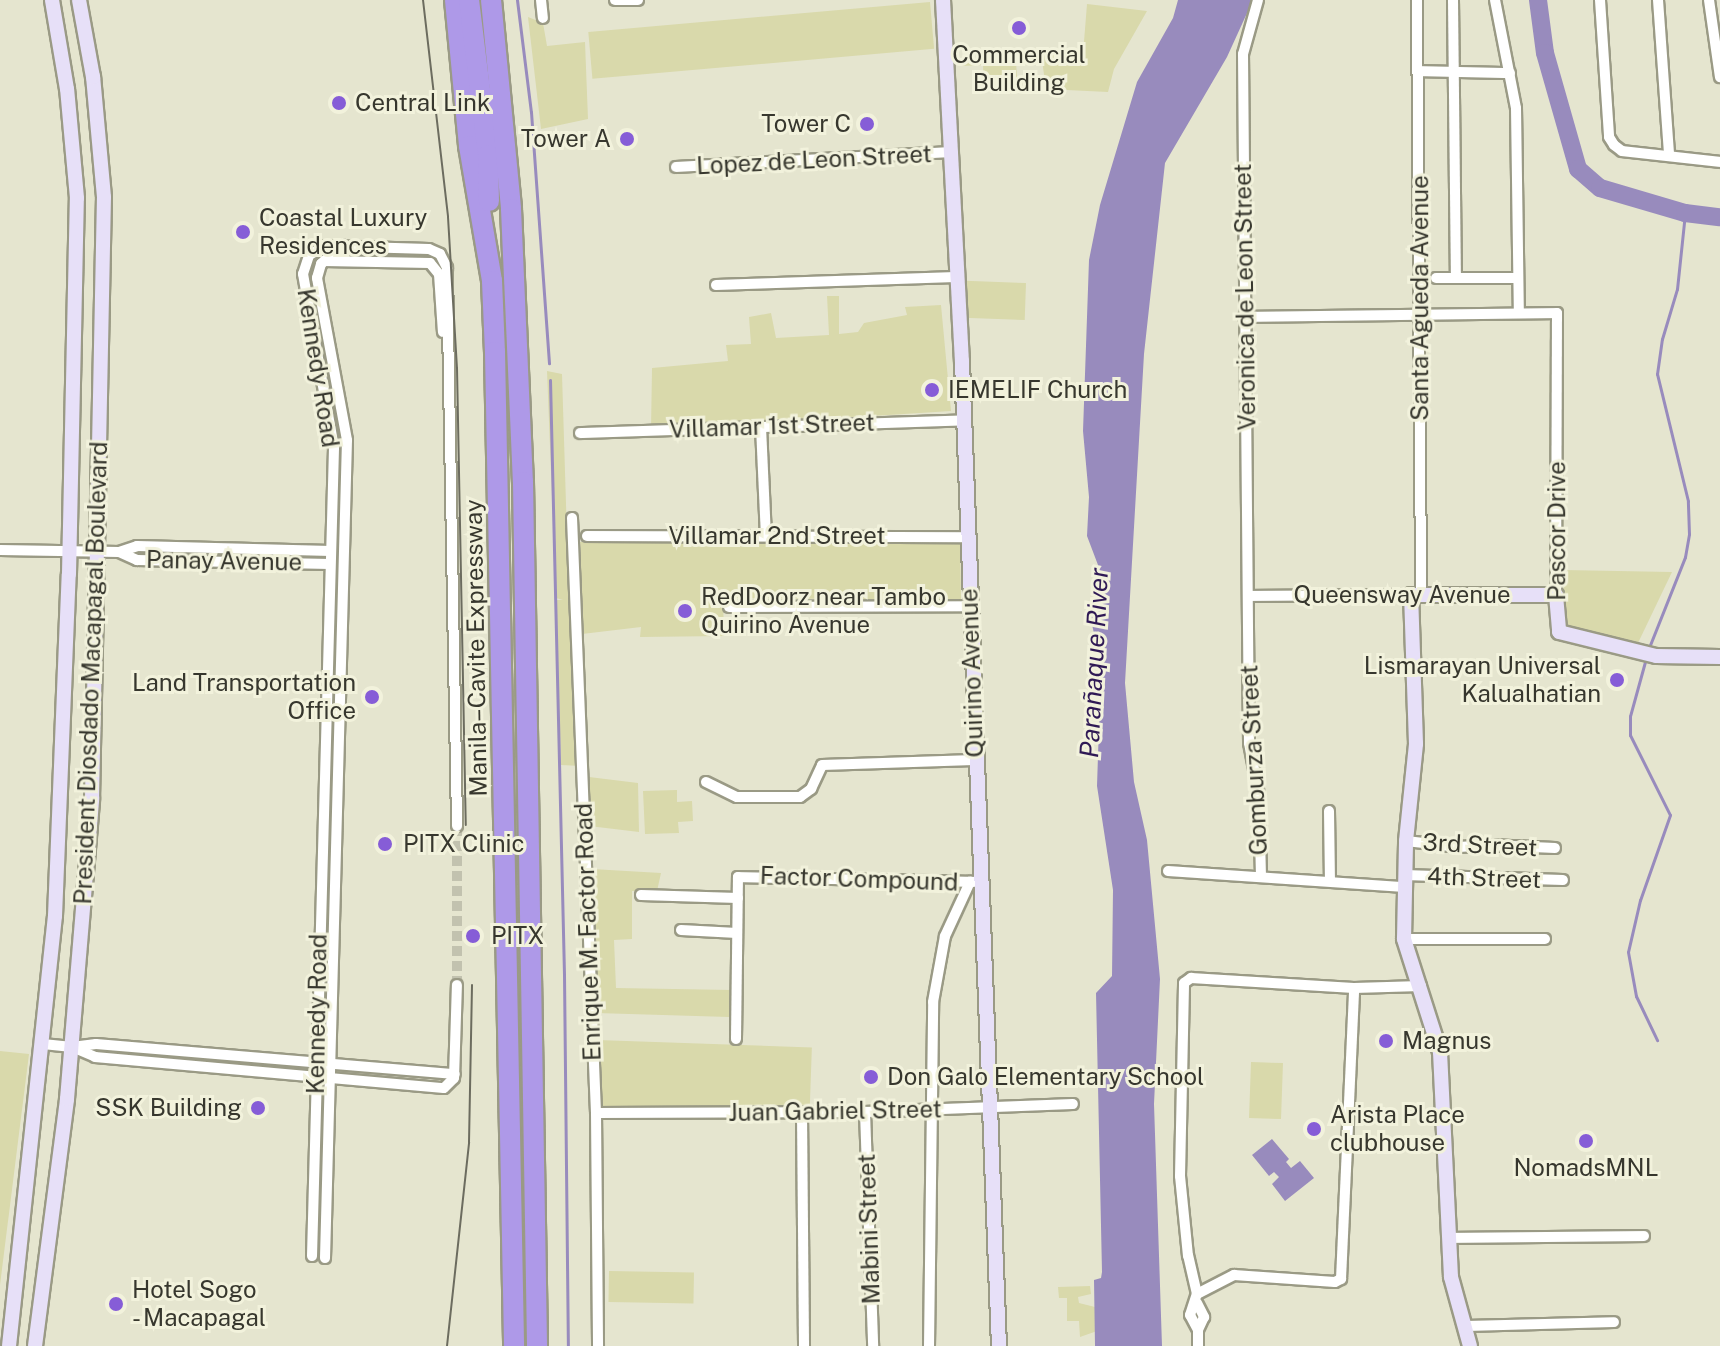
<!DOCTYPE html>
<html>
<head>
<meta charset="utf-8">
<style>
	body { margin:0 }
	#map { position:relative; width:1720px; height:1346px; overflow:hidden; background:#e5e5cf; font-family:"Public Sans",sans-serif }
	div>[style] { position:absolute }
	[style*='--x'] { left:calc(var(--x)*1px); top:calc(var(--y)*1px); width:calc(var(--w)*1px); rotate:calc(var(--a)*1deg) }
	.green>* { inset:0; background:#d9d9ab; transform-origin:0 0 }
	.water>* { inset:0; background:#988bbd }
	.stream>* { height:3px; margin:-1.5px; padding:0 1.5px; transform-origin:1.5px; border-radius:1.5px; background:#988bbd }
	.river>* { height:18px; margin:-9px; padding:0 9px; transform-origin:9px; border-radius:9px; background:#988bbd }
	.street-tunnel>* { height:10px; margin-top:-5px; transform-origin:0; background:repeating-linear-gradient(90deg,#c2c2af 0 10px,transparent 0 15px) }
	.roads { filter:drop-shadow(2px 0 #9a9a85) drop-shadow(-2px 0 #9a9a85) drop-shadow(0 2px #9a9a85) drop-shadow(0 -2px #9a9a85) }
	.street>* { height:10px; margin:-5px; padding:0 5px; transform-origin:5px; border-radius:5px; background:#fff }
	.secondary>* { height:14px; margin:-7px; padding:0 7px; transform-origin:7px; border-radius:7px; background:#e7e0f8 }
	.highway>* { height:20px; margin:-10px; padding:0 10px; transform-origin:10px; border-radius:10px; background:#ae99e8 }
	.tram>* { height:2px; margin:-1px; padding:0 1px; transform-origin:1px; border-radius:1px; background:#6c6c5f }
	.dots>* { width:22px; height:22px; translate:-50% -50%; box-sizing:border-box; border:4px solid #f2f2dc; border-radius:50% }
	span { translate:-50% -50%; white-space:nowrap; text-align:center; line-height:1.15; -webkit-text-stroke:6px #f2f2dc; paint-order:stroke }
	.poi-label { font-size:24px; color:#37372e }
	.left { translate:0 -50%; text-align:left }
	.right { translate:-100% -50%; text-align:right }
	.street-label { font-size:24px; color:#37372e }
	.water-label { font-size:26px; color:#2f1955; font-style:italic }
</style>
</head>
<body>
<div id="map">
	<div class="green">
		<div style="left:930px;top:2px;width:47px;height:343px;rotate:85deg"></div>
		<div style="clip-path:polygon(1087px 4px,1147px 11px,1114px 69px,1108px 92px,1046px 89px,1042px 60px,1016px 62px,1018px 91px,984px 91px,983px 65px,960px 66px,960px 59px,1083px 54px)"></div>
		<div style="clip-path:polygon(528px 17px,543px 23px,547px 46px,585px 42px,588px 119px,541px 129px)"></div>
		<div style="left:1026px;top:283px;width:37px;height:61px;rotate:92deg"></div>
		<div style="clip-path:polygon(827px 296px,839px 296px,839px 334px,858px 332px,864px 323px,907px 315px,905px 307px,941px 305px,951px 411px,651px 430px,652px 368px,728px 361px,726px 345px,751px 344px,749px 317px,771px 313px,776px 338px,829px 335px)"></div>
		<div style="clip-path:polygon(547px 371px,562px 374px,569px 601px,572px 602px,581px 766px,561px 765px,556px 600px,563px 600px,556px 598px)"></div>
		<div style="clip-path:polygon(580px 542px,960px 542px,961px 600px,723px 598px,724px 636px,640px 637px,641px 627px,582px 634px)"></div>
		<div style="clip-path:polygon(1563px 570px,1672px 572px,1638px 643px,1565px 626px)"></div>
		<div style="clip-path:polygon(589px 777px,638px 783px,639px 832px,589px 826px)"></div>
		<div style="clip-path:polygon(677px 790px,677px 802px,692px 801px,693px 821px,678px 822px,679px 833px,645px 834px,643px 791px)"></div>
		<div style="clip-path:polygon(592px 869px,661px 873px,657px 891px,632px 891px,632px 939px,614px 940px,616px 988px,732px 990px,729px 1017px,596px 1013px)"></div>
		<div style="left:597px;top:1040px;width:215px;height:68px;rotate:2deg"></div>
		<div style="clip-path:polygon(0 1051px,29px 1054px,0 1285px)"></div>
		<div style="left:1251px;top:1062px;width:32px;height:56px;rotate:2deg"></div>
		<div style="left:609px;top:1271px;width:85px;height:31px;rotate:1deg"></div>
		<div style="clip-path:polygon(1090px 1286px,1091px 1294px,1078px 1297px,1079px 1303px,1095px 1307px,1097px 1331px,1080px 1337px,1079px 1321px,1067px 1321px,1067px 1298px,1059px 1298px,1058px 1287px)"></div>
	</div>
	<div class="water">
		<div style="clip-path:polygon(1178px 0,1253px 0,1227px 57px,1165px 163px,1144px 354px,1125px 683px,1134px 782px,1147px 840px,1160px 979px,1154px 1104px,1162px 1346px,1095px 1346px,1094px 1280px,1101px 1278px,1102px 1272px,1096px 993px,1112px 976px,1113px 890px,1097px 786px,1101px 665px,1091px 620px,1098px 565px,1087px 536px,1089px 497px,1083px 431px,1089px 260px,1100px 205px,1137px 82px,1173px 18px)"></div>
		<div style="clip-path:polygon(1272px 1139px,1289px 1159px,1286px 1162px,1291px 1168px,1300px 1161px,1314px 1178px,1285px 1201px,1272px 1184px,1279px 1177px,1274px 1172px,1269px 1176px,1252px 1155px)"></div>
	</div>
	<div class="stream">
		<div style="--x:517;--y:0;--w:113;--a:82.9"></div>
		<div style="--x:531;--y:112;--w:252;--a:85.9"></div>
		<div style="--x:550;--y:380;--w:595;--a:88.65"></div>
		<div style="--x:564;--y:975;--w:371;--a:89.4"></div>
		<div style="--x:1648;--y:650;--w:100;--a:-68.3"></div>
		<div style="--x:1685;--y:557;--w:23;--a:-80"></div>
		<div style="--x:1689;--y:534;--w:33;--a:-92"></div>
		<div style="--x:1688;--y:501;--w:131;--a:-103.7"></div>
		<div style="--x:1657;--y:374;--w:35;--a:-82"></div>
		<div style="--x:1662;--y:339;--w:52;--a:-73.3"></div>
		<div style="--x:1677;--y:289;--w:76;--a:-84"></div>
		<div style="--x:1646;--y:658;--w:60;--a:105.4"></div>
		<div style="--x:1630;--y:716;--w:19;--a:90"></div>
		<div style="--x:1630;--y:735;--w:89;--a:63.4"></div>
		<div style="--x:1670;--y:815;--w:90;--a:109.4"></div>
		<div style="--x:1640;--y:900;--w:53;--a:103"></div>
		<div style="--x:1628;--y:952;--w:45;--a:79.7"></div>
		<div style="--x:1636;--y:996;--w:49;--a:64.5"></div>
	</div>
	<div class="river">
		<div style="--x:1538;--y:0;--w:53;--a:82.5"></div>
		<div style="--x:1545;--y:53;--w:121;--a:74.1"></div>
		<div style="--x:1578;--y:169;--w:29;--a:41"></div>
		<div style="--x:1600;--y:188;--w:89;--a:16.4"></div>
		<div style="--x:1685;--y:213;--w:35;--a:7"></div>
	</div>
	<div class="street-tunnel">
		<div style="--x:457;--y:826;--w:159;--a:90"></div>
	</div>
	<div class="roads">
		<div class="street">
			<div style="--x:541;--y:0;--w:18;--a:84"></div>
			<div style="--x:615;--y:0;--w:23;--a:0"></div>
			<div style="--x:1258;--y:0;--w:56;--a:105.5"></div>
			<div style="--x:1243;--y:54;--w:689;--a:89.5"></div>
			<div style="--x:1249;--y:743;--w:53;--a:79.1"></div>
			<div style="--x:1259;--y:795;--w:81;--a:88.6"></div>
			<div style="--x:1417;--y:0;--w:595;--a:89.61"></div>
			<div style="--x:1453;--y:0;--w:278;--a:89.4"></div>
			<div style="--x:1495;--y:0;--w:110;--a:79"></div>
			<div style="--x:1516;--y:108;--w:205;--a:89.2"></div>
			<div style="--x:1600;--y:0;--w:137;--a:86.2"></div>
			<div style="--x:1609;--y:137;--w:9;--a:58"></div>
			<div style="--x:1614;--y:145;--w:10;--a:37"></div>
			<div style="--x:1622;--y:151;--w:99;--a:6.4"></div>
			<div style="--x:1658;--y:0;--w:155;--a:85.9"></div>
			<div style="--x:1709;--y:0;--w:78;--a:81.9"></div>
			<div style="--x:1419;--y:71;--w:91;--a:1.3"></div>
			<div style="--x:676;--y:167;--w:275;--a:-3.1"></div>
			<div style="--x:324;--y:261;--w:106;--a:1.1"></div>
			<div style="--x:430;--y:263;--w:14;--a:51"></div>
			<div style="--x:439;--y:274;--w:58;--a:86.1"></div>
			<div style="--x:1436;--y:278;--w:82;--a:0"></div>
			<div style="--x:716;--y:285;--w:240;--a:-1.9"></div>
			<div style="--x:1244;--y:317;--w:313;--a:-0.7"></div>
			<div style="--x:1557;--y:313;--w:282;--a:90.2"></div>
			<div style="--x:761;--y:427;--w:109;--a:87.4"></div>
			<div style="--x:580;--y:433;--w:383;--a:-1.9"></div>
			<div style="--x:572;--y:518;--w:595;--a:87.69"></div>
			<div style="--x:596;--y:1113;--w:233;--a:89.5"></div>
			<div style="--x:587;--y:536;--w:381;--a:0.2"></div>
			<div style="--x:0;--y:550;--w:119;--a:1"></div>
			<div style="--x:119;--y:552;--w:19;--a:-18"></div>
			<div style="--x:137;--y:546;--w:194;--a:1.5"></div>
			<div style="--x:119;--y:552;--w:20;--a:24"></div>
			<div style="--x:137;--y:560;--w:193;--a:1.2"></div>
			<div style="--x:1248;--y:596;--w:163;--a:-0.4"></div>
			<div style="--x:729;--y:607;--w:240;--a:-0.2"></div>
			<div style="--x:706;--y:782;--w:34;--a:26"></div>
			<div style="--x:737;--y:797;--w:63;--a:0"></div>
			<div style="--x:800;--y:797;--w:14;--a:-36"></div>
			<div style="--x:811;--y:789;--w:26;--a:-65"></div>
			<div style="--x:822;--y:765;--w:152;--a:-1.9"></div>
			<div style="--x:1329;--y:811;--w:69;--a:89.2"></div>
			<div style="--x:1406;--y:841;--w:53;--a:6.5"></div>
			<div style="--x:1459;--y:847;--w:30;--a:-4"></div>
			<div style="--x:1489;--y:845;--w:66;--a:2.6"></div>
			<div style="--x:1168;--y:871;--w:237;--a:3.9"></div>
			<div style="--x:1404;--y:875;--w:159;--a:1.8"></div>
			<div style="--x:641;--y:895;--w:97;--a:1.8"></div>
			<div style="--x:681;--y:930;--w:56;--a:3.1"></div>
			<div style="--x:1404;--y:939;--w:141;--a:0"></div>
			<div style="--x:736;--y:1039;--w:162;--a:-89.3"></div>
			<div style="--x:738;--y:877;--w:236;--a:1.2"></div>
			<div style="--x:43;--y:1044;--w:29;--a:6"></div>
			<div style="--x:72;--y:1047;--w:24;--a:-7"></div>
			<div style="--x:96;--y:1044;--w:360;--a:4.8"></div>
			<div style="--x:72;--y:1047;--w:25;--a:23"></div>
			<div style="--x:95;--y:1057;--w:350;--a:5.1"></div>
			<div style="--x:444;--y:1088;--w:14;--a:-45"></div>
			<div style="--x:454;--y:1078;--w:93;--a:-88.2"></div>
			<div style="--x:865;--y:1112;--w:234;--a:88"></div>
			<div style="--x:596;--y:1113;--w:269;--a:-0.2"></div>
			<div style="--x:865;--y:1112;--w:208;--a:-2.2"></div>
			<div style="--x:802;--y:1113;--w:233;--a:89.5"></div>
			<div style="--x:1448;--y:1238;--w:196;--a:-0.6"></div>
			<div style="--x:312;--y:1256;--w:808;--a:-88.44"></div>
			<div style="--x:334;--y:448;--w:177;--a:-100.1"></div>
			<div style="--x:303;--y:274;--w:20;--a:-72"></div>
			<div style="--x:309;--y:255;--w:19;--a:-28"></div>
			<div style="--x:326;--y:246;--w:103;--a:1.7"></div>
			<div style="--x:429;--y:249;--w:12;--a:24"></div>
			<div style="--x:440;--y:254;--w:16;--a:63"></div>
			<div style="--x:447;--y:268;--w:558;--a:88.97"></div>
			<div style="--x:325;--y:1258;--w:818;--a:-88.46"></div>
			<div style="--x:347;--y:440;--w:165;--a:-100.5"></div>
			<div style="--x:317;--y:278;--w:15;--a:-74"></div>
			<div style="--x:321;--y:264;--w:28;--a:-42"></div>
			<div style="--x:1197;--y:1294;--w:42;--a:-27.2"></div>
			<div style="--x:1234;--y:1275;--w:101;--a:4"></div>
			<div style="--x:1335;--y:1282;--w:7;--a:-27"></div>
			<div style="--x:1341;--y:1279;--w:291;--a:-87.4"></div>
			<div style="--x:1197;--y:1303;--w:16;--a:63"></div>
			<div style="--x:1204;--y:1317;--w:14;--a:115"></div>
			<div style="--x:1198;--y:1330;--w:16;--a:90"></div>
			<div style="--x:1466;--y:1326;--w:148;--a:-1.5"></div>
			<div style="--x:1198;--y:1330;--w:17;--a:-118"></div>
			<div style="--x:1190;--y:1315;--w:22;--a:-72"></div>
			<div style="--x:1197;--y:1294;--w:39;--a:-103"></div>
			<div style="--x:1188;--y:1256;--w:80;--a:-95.7"></div>
			<div style="--x:1180;--y:1176;--w:193;--a:-88.8"></div>
			<div style="--x:1184;--y:983;--w:9;--a:-36"></div>
			<div style="--x:1191;--y:978;--w:163;--a:3.5"></div>
			<div style="--x:1354;--y:988;--w:67;--a:-1.7"></div>
			<div style="--x:929;--y:1346;--w:344;--a:-89.3"></div>
			<div style="--x:933;--y:1002;--w:67;--a:-79.7"></div>
			<div style="--x:945;--y:936;--w:60;--a:-65.2"></div>
		</div>
		<div class="secondary">
			<div style="--x:943;--y:0;--w:361;--a:87"></div>
			<div style="--x:962;--y:361;--w:986;--a:87.85"></div>
			<div style="--x:9;--y:1346;--w:432;--a:-83.9"></div>
			<div style="--x:55;--y:916;--w:342;--a:-87.7"></div>
			<div style="--x:69;--y:574;--w:376;--a:-88.8"></div>
			<div style="--x:77;--y:198;--w:109;--a:-95.2"></div>
			<div style="--x:67;--y:89;--w:90;--a:-99.6"></div>
			<div style="--x:35;--y:1346;--w:249;--a:-82.6"></div>
			<div style="--x:67;--y:1099;--w:301;--a:-85.2"></div>
			<div style="--x:92;--y:799;--w:602;--a:-88.86"></div>
			<div style="--x:104;--y:197;--w:121;--a:-95.2"></div>
			<div style="--x:93;--y:77;--w:78;--a:-100.3"></div>
			<div style="--x:1470;--y:1346;--w:72;--a:-105.4"></div>
			<div style="--x:1451;--y:1277;--w:225;--a:-92.8"></div>
			<div style="--x:1440;--y:1052;--w:119;--a:-107.7"></div>
			<div style="--x:1404;--y:939;--w:98;--a:-88.8"></div>
			<div style="--x:1406;--y:841;--w:98;--a:-84.1"></div>
			<div style="--x:1416;--y:744;--w:149;--a:-91.9"></div>
			<div style="--x:1411;--y:595;--w:145;--a:0"></div>
			<div style="--x:1556;--y:595;--w:37;--a:85"></div>
			<div style="--x:1559;--y:632;--w:100;--a:13.9"></div>
			<div style="--x:1656;--y:656;--w:64;--a:0.9"></div>
		</div>
		<div class="highway">
			<div style="--x:455;--y:0;--w:147;--a:84.5"></div>
			<div style="--x:469;--y:146;--w:137;--a:80.3"></div>
			<div style="--x:492;--y:281;--w:71;--a:87.6"></div>
			<div style="--x:495;--y:352;--w:994;--a:88.9"></div>
			<div style="--x:469;--y:0;--w:156;--a:83"></div>
			<div style="--x:488;--y:155;--w:46;--a:88.8"></div>
			<div style="--x:491;--y:0;--w:210;--a:84.5"></div>
			<div style="--x:511;--y:209;--w:273;--a:87.5"></div>
			<div style="--x:523;--y:482;--w:864;--a:89.07"></div>
		</div>
	</div>
	<div class="tram">
		<div style="--x:423;--y:0;--w:218;--a:83.4"></div>
		<div style="--x:448;--y:217;--w:151;--a:86.6"></div>
		<div style="--x:457;--y:368;--w:457;--a:88.9"></div>
		<div style="--x:447;--y:1346;--w:205;--a:-83.8"></div>
		<div style="--x:469;--y:1142;--w:157;--a:-88.9"></div>
	</div>
	<div class="dots">
		<div style="left:1019px;top:28px;background:#865dd7"></div>
		<div style="left:339px;top:103px;background:#865dd7"></div>
		<div style="left:867px;top:124px;background:#865dd7"></div>
		<div style="left:627px;top:139px;background:#865dd7"></div>
		<div style="left:243px;top:232px;background:#865dd7"></div>
		<div style="left:932px;top:390px;background:#865dd7"></div>
		<div style="left:685px;top:611px;background:#865dd7"></div>
		<div style="left:1617px;top:680px;background:#865dd7"></div>
		<div style="left:372px;top:697px;background:#865dd7"></div>
		<div style="left:385px;top:844px;background:#865dd7"></div>
		<div style="left:473px;top:936px;background:#865dd7"></div>
		<div style="left:1386px;top:1041px;background:#865dd7"></div>
		<div style="left:871px;top:1077px;background:#865dd7"></div>
		<div style="left:258px;top:1108px;background:#865dd7"></div>
		<div style="left:1314px;top:1129px;background:#865dd7"></div>
		<div style="left:1586px;top:1141px;background:#865dd7"></div>
		<div style="left:116px;top:1304px;background:#865dd7"></div>
	</div>
	<div class="poi-label">
		<span style="left:1019px;top:69px">Commercial<br>Building</span>
		<span class="left" style="left:355px;top:103px">Central Link</span>
		<span class="right" style="left:851px;top:124px">Tower C</span>
		<span class="right" style="left:611px;top:139px">Tower A</span>
		<span class="left" style="left:259px;top:232px">Coastal Luxury<br>Residences</span>
		<span class="left" style="left:948px;top:390px">IEMELIF Church</span>
		<span class="left" style="left:701px;top:611px">RedDoorz near Tambo<br>Quirino Avenue</span>
		<span class="right" style="left:1601px;top:680px">Lismarayan Universal<br>Kalualhatian</span>
		<span class="right" style="left:356px;top:697px">Land Transportation<br>Office</span>
		<span class="left" style="left:403px;top:844px">PITX Clinic</span>
		<span class="left" style="left:491px;top:936px">PITX</span>
		<span class="left" style="left:1402px;top:1041px">Magnus</span>
		<span class="left" style="left:887px;top:1077px">Don Galo Elementary School</span>
		<span class="right" style="left:242px;top:1108px">SSK Building</span>
		<span class="left" style="left:1330px;top:1129px">Arista Place<br>clubhouse</span>
		<span style="left:1586px;top:1168px">NomadsMNL</span>
		<span class="left" style="left:132px;top:1304px">Hotel Sogo<br>- Macapagal</span>
	</div>
	<div class="street-label">
		<span style="left:814px;top:160px;rotate:-3deg">Lopez de Leon Street</span>
		<span style="left:1245px;top:297px;rotate:-91deg">Veronica de Leon Street</span>
		<span style="left:1420px;top:298px;rotate:-90deg">Santa Agueda Avenue</span>
		<span style="left:318px;top:368px;rotate:81deg">Kennedy Road</span>
		<span style="left:772px;top:426px;rotate:-2deg">Villamar 1st Street</span>
		<span style="left:1557px;top:531px;rotate:-90deg">Pascor Drive</span>
		<span style="left:777px;top:536px">Villamar 2nd Street</span>
		<span style="left:224px;top:561px;rotate:1deg">Panay Avenue</span>
		<span style="left:1402px;top:595px">Queensway Avenue</span>
		<span style="left:476px;top:648px;rotate:-91deg">Manila–Cavite Expressway</span>
		<span style="left:91px;top:673px;rotate:-88deg">President Diosdado Macapagal Boulevard</span>
		<span style="left:972px;top:673px;rotate:-92deg">Quirino Avenue</span>
		<span style="left:1254px;top:760px;rotate:-93deg">Gomburza Street</span>
		<span style="left:1480px;top:845px;rotate:3deg">3rd Street</span>
		<span style="left:1484px;top:878px;rotate:2deg">4th Street</span>
		<span style="left:859px;top:879px;rotate:2deg">Factor Compound</span>
		<span style="left:588px;top:932px;rotate:-92deg">Enrique M. Factor Road</span>
		<span style="left:317px;top:1014px;rotate:-89deg">Kennedy Road</span>
		<span style="left:835px;top:1111px;rotate:-1deg">Juan Gabriel Street</span>
		<span style="left:869px;top:1229px;rotate:-92deg">Mabini Street</span>
	</div>
	<div class="water-label">
		<span style="left:1094px;top:663px;rotate:-87deg">Parañaque River</span>
	</div>
</div>
</body>
</html>
